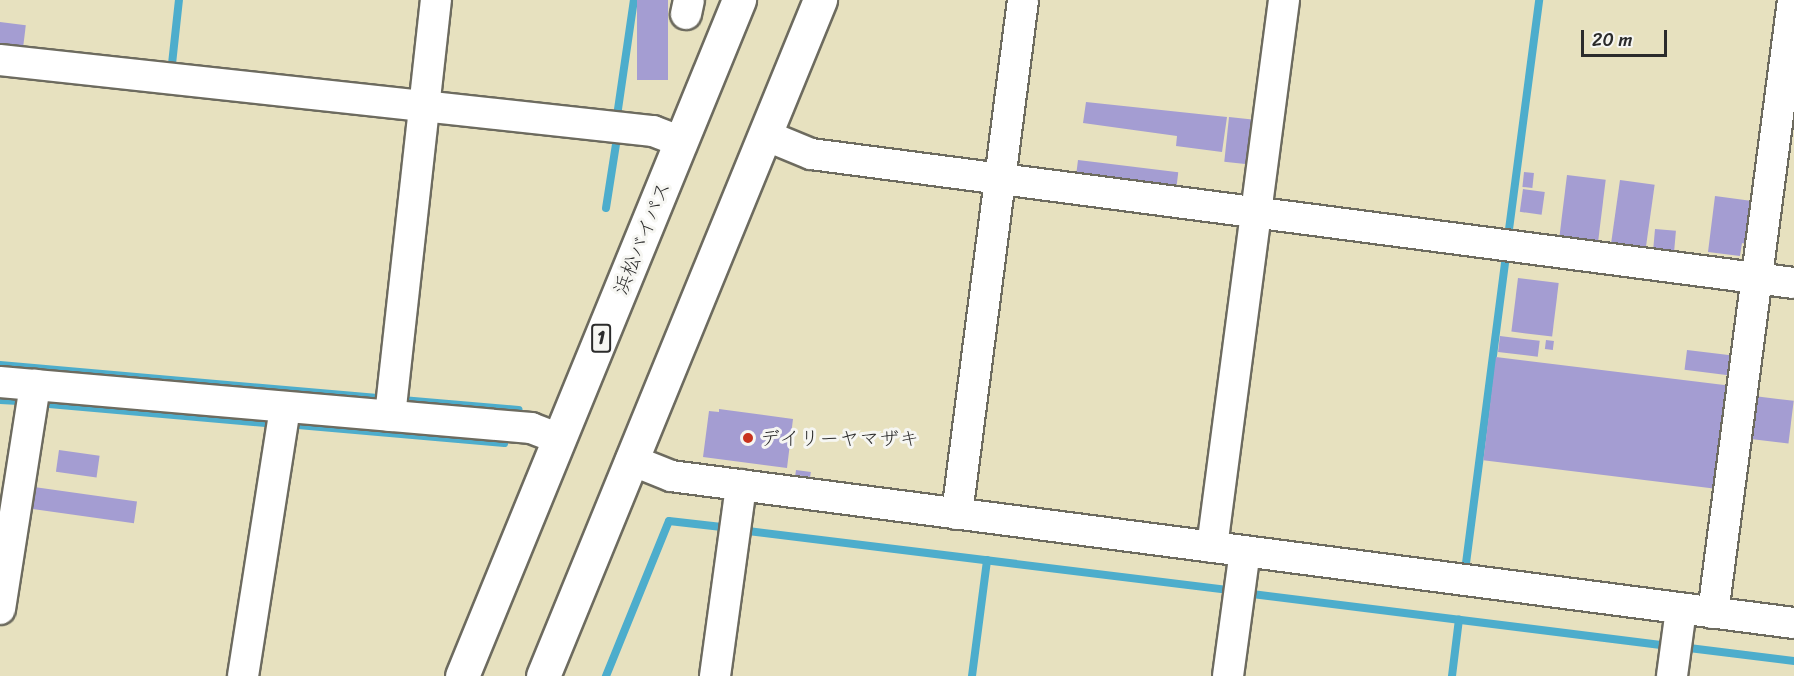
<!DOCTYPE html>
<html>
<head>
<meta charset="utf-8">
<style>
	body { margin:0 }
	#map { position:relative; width:1794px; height:676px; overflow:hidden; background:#e7e1bf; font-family:Sriracha,"Klee One",sans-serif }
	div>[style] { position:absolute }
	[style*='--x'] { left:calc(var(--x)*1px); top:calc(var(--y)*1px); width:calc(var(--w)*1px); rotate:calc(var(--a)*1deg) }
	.stream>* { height:8px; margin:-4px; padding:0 4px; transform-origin:4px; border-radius:4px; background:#4dadcc }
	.building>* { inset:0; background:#a49dd2; transform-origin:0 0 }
	.roads { filter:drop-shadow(2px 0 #6d6b5f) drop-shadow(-2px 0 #6d6b5f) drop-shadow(0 2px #6d6b5f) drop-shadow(0 -2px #6d6b5f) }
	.minor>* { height:30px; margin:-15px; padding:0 15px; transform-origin:15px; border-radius:15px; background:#fff }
	.trunk>* { height:33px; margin:-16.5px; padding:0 16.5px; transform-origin:16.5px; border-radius:16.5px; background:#fff }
	.dots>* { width:16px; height:16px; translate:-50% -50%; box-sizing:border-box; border:3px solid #f6f6f2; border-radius:50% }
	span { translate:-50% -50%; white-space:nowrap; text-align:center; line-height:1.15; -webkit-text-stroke:6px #f6f6f2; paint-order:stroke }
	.shield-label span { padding:2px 4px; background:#f6f6f2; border:2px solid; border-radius:4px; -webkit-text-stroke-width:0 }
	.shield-label { font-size:18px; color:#2b2b2b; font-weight:700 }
	.street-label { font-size:20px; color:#2b2b2b }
	.poi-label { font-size:20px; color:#2b2b2b }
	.left { translate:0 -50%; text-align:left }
	.scale { position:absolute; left:1581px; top:30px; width:86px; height:27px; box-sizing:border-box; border:3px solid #2b2b2b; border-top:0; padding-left:8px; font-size:18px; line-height:21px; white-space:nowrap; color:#2b2b2b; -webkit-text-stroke:4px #f6f6f2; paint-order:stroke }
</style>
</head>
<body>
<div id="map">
	<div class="stream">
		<div style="--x:172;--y:64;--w:64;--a:-83.8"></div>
		<div style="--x:617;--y:116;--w:117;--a:-81.7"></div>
		<div style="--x:606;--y:208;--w:71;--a:-81.1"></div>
		<div style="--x:1508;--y:237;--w:239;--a:-82.5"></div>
		<div style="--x:0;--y:365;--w:382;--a:5"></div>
		<div style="--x:0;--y:400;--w:19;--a:3"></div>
		<div style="--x:402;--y:400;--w:117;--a:4.9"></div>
		<div style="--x:49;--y:404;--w:220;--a:5"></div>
		<div style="--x:298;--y:425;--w:207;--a:5"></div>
		<div style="--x:748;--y:531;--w:483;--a:7"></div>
		<div style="--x:1465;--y:571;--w:320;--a:-82.6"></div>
		<div style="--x:1252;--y:594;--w:414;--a:7.1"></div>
		<div style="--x:1689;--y:648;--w:106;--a:7.1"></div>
		<div style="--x:606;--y:676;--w:167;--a:-67.9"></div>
		<div style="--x:669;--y:521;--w:53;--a:6.5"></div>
		<div style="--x:972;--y:676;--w:117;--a:-82.6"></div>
		<div style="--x:1452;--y:676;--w:57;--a:-83"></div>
	</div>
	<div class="building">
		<div style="left:637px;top:0;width:31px;height:80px"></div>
		<div style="left:0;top:22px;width:26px;height:26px;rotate:7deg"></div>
		<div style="clip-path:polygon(1086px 102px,1227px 117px,1222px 152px,1176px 146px,1177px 136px,1083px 123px)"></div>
		<div style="left:1229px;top:117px;width:28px;height:45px;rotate:6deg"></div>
		<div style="left:1078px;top:160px;width:101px;height:17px;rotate:7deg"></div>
		<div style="left:1524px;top:172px;width:10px;height:15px;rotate:6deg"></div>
		<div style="left:1567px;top:175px;width:39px;height:64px;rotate:7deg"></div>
		<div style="left:1620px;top:180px;width:35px;height:67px;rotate:8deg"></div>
		<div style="left:1523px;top:189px;width:22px;height:23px;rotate:8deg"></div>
		<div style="clip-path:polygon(1715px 196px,1752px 201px,1746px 244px,1742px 243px,1740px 256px,1708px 252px)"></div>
		<div style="left:1655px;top:229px;width:21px;height:23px;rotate:5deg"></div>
		<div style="left:1518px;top:278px;width:41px;height:54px;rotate:7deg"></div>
		<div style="left:1500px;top:336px;width:40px;height:16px;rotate:7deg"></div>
		<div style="left:1546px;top:340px;width:8px;height:9px;rotate:7deg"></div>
		<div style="left:1687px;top:350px;width:46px;height:20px;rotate:7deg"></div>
		<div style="left:1496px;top:357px;width:232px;height:104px;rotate:7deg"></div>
		<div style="left:1754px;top:396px;width:40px;height:43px;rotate:7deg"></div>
		<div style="clip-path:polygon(719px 409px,793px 419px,787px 468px,703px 457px,709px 411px,719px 412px)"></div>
		<div style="left:59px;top:450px;width:41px;height:22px;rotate:8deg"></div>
		<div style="left:796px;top:470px;width:15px;height:5px;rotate:8deg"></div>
		<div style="left:34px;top:487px;width:104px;height:22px;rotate:8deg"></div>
	</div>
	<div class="roads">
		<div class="minor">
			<div style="--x:686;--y:14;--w:14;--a:-78"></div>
			<div style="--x:0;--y:60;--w:657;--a:6.21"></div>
			<div style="--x:653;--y:131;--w:30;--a:21"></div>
			<div style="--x:765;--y:135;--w:50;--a:22.4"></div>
			<div style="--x:811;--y:154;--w:991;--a:7.48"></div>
			<div style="--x:0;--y:382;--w:533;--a:4.95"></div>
			<div style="--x:531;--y:428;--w:30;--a:21"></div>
			<div style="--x:390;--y:416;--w:419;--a:-83.7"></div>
			<div style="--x:631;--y:460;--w:43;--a:21.8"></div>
			<div style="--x:671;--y:476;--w:1133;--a:7.46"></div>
			<div style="--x:957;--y:514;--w:518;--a:-82.68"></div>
			<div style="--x:1212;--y:547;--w:552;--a:-82.5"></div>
			<div style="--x:0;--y:609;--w:227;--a:-81.1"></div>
			<div style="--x:1713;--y:613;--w:618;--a:-82.56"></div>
			<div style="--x:243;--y:676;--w:272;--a:-81.1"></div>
			<div style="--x:715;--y:676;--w:193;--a:-82.2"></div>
			<div style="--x:1228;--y:676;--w:126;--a:-82.3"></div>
			<div style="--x:1672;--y:676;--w:68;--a:-82.3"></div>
		</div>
		<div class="trunk">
			<div style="--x:462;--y:676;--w:731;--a:-67.72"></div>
			<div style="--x:543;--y:676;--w:731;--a:-67.72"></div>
		</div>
	</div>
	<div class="dots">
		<div style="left:748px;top:438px;background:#c8321e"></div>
	</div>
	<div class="shield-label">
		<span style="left:601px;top:338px">1</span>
	</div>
	<div class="street-label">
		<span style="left:642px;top:238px;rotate:-68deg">浜松バイパス</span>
	</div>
	<div class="poi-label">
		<span class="left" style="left:760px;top:438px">デイリーヤマザキ</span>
	</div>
	<div class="scale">20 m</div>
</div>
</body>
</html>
